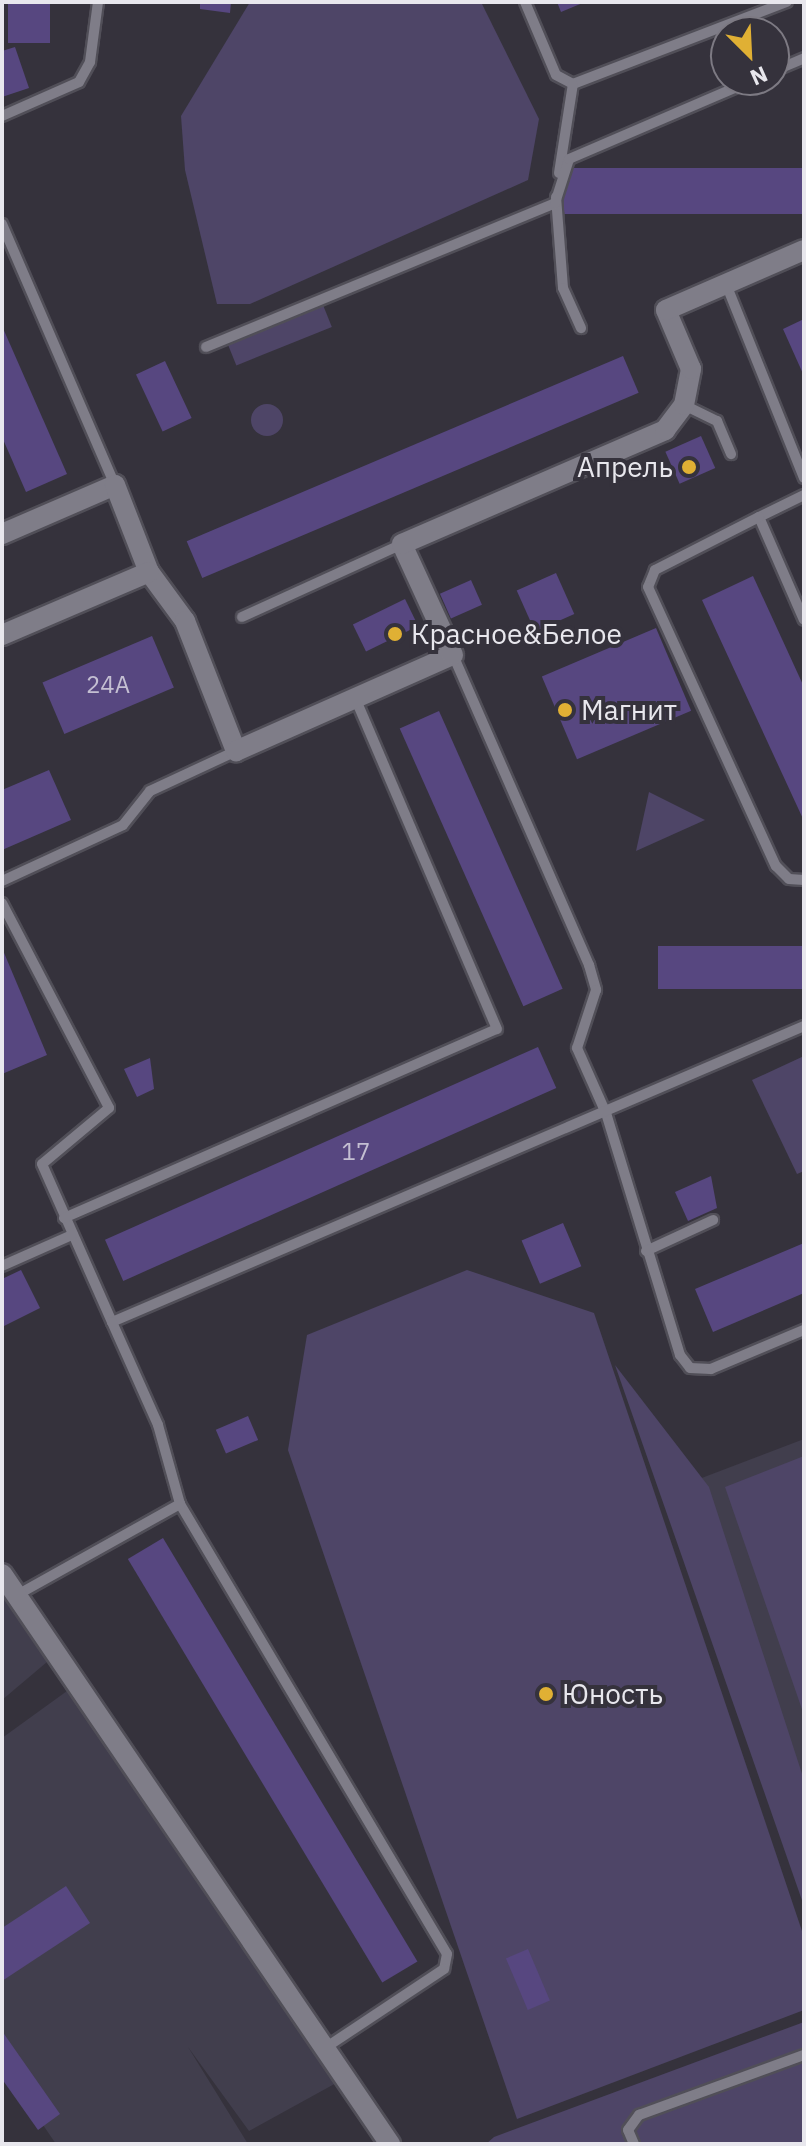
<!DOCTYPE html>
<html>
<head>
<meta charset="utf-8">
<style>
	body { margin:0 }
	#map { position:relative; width:806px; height:2146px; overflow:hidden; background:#35323c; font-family:"IBM Plex Sans",sans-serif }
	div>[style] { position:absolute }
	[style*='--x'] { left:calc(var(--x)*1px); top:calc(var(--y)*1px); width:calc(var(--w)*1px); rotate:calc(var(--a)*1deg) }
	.built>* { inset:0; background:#413e4d }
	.green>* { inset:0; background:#4e4567; transform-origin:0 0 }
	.round { border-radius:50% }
	.building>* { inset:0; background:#574780; transform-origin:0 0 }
	.roads { filter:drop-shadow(2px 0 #514f58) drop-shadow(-2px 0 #514f58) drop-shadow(0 2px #514f58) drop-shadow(0 -2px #514f58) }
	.lane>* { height:10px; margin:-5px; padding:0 5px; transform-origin:5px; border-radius:5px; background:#7f7d88 }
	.street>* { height:20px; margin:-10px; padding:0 10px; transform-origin:10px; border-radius:10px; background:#7f7d88 }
	.dots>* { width:22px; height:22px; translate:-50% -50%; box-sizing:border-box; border:4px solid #35323c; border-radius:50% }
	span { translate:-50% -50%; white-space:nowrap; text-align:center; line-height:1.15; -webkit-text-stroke:8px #35323c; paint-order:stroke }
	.number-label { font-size:24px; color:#c4bfd2 }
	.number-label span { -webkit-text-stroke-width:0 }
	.poi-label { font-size:28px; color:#e8e7ed }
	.right { translate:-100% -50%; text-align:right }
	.left { translate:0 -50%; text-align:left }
	.frame { position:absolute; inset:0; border:4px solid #e8e7ed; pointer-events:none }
	.north { position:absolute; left:710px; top:16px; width:80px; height:80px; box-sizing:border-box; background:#35323c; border:2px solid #7d7a83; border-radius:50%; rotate:156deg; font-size:22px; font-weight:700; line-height:32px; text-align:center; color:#e8e7ed }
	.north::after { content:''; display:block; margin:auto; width:28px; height:36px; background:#e0b034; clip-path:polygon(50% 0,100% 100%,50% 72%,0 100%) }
</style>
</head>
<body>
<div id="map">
	<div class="built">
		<div style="clip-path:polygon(804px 1439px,804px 1854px,665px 1492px)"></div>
		<div style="clip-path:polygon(2px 1596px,47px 1662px,2px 1700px)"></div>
		<div style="clip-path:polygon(67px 1691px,338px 2082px,249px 2131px,188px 2047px,248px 2144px,56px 2144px,2px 2065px,2px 1738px)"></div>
	</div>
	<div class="green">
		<div style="clip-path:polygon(250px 2px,481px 2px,539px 119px,528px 180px,250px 304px,217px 304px,185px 170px,181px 116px)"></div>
		<div style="left:321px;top:300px;width:29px;height:103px;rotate:68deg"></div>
		<div class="round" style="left:251px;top:404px;width:32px;height:32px"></div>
		<div style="clip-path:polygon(649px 792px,705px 820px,636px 851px)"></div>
		<div style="clip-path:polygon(804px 1056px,804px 1171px,797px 1174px,752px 1080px)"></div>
		<div style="clip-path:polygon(467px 1270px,594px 1313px,804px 1937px,804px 2010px,517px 2119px,288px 1450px,307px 1335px)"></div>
		<div style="clip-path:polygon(615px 1365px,709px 1487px,804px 1780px,804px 1906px)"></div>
		<div style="clip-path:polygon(804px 1456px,804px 1715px,725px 1487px)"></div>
		<div style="clip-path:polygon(804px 2022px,804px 2144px,486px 2144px,494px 2137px)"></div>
	</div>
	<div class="building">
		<div style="left:8px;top:2px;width:42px;height:41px"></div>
		<div style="clip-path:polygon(200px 2px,231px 2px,230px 13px,200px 9px)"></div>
		<div style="clip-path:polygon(557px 2px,585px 2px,561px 12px)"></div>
		<div style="clip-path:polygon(15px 47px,29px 88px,2px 97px,2px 51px)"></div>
		<div style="left:804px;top:168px;width:46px;height:242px;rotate:90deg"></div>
		<div style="clip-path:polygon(804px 319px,804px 376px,783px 329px)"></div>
		<div style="clip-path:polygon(2px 326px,67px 474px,26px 492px,2px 437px)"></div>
		<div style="left:623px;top:356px;width:40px;height:474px;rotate:67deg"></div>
		<div style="left:165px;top:361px;width:63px;height:32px;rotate:65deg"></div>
		<div style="left:701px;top:436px;width:35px;height:39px;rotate:66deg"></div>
		<div style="left:556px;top:573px;width:45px;height:43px;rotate:66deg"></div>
		<div style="clip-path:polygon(753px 576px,804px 687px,804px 821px,702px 600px)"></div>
		<div style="left:471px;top:580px;width:27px;height:34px;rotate:66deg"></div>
		<div style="left:405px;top:599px;width:30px;height:58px;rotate:64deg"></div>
		<div style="left:656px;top:628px;width:90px;height:124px;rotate:67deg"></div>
		<div style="left:152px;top:636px;width:56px;height:119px;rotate:67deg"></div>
		<div style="left:439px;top:711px;width:304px;height:43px;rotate:66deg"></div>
		<div style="clip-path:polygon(49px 770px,71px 820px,2px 850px,2px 790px)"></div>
		<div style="left:804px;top:946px;width:43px;height:146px;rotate:90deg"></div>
		<div style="clip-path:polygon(2px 948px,47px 1055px,2px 1074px)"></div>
		<div style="left:538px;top:1047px;width:45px;height:474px;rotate:66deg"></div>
		<div style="clip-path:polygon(150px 1058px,154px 1089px,137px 1097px,124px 1069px)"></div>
		<div style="clip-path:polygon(711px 1176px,717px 1208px,688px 1221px,675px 1192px)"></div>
		<div style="left:563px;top:1223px;width:47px;height:45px;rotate:67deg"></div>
		<div style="clip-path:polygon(804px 1243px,804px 1293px,713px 1332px,695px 1289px)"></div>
		<div style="clip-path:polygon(21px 1270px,40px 1308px,2px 1327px,2px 1279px)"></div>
		<div style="left:248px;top:1416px;width:26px;height:35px;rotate:67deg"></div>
		<div style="left:163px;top:1538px;width:494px;height:41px;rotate:59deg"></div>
		<div style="clip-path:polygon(66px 1886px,90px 1923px,2px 1981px,2px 1928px)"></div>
		<div style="left:528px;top:1949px;width:56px;height:24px;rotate:67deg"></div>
		<div style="clip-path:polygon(2px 2031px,60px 2114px,38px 2130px,2px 2079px)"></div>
	</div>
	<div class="roads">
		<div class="lane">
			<div style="--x:525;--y:2;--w:79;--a:67"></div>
			<div style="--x:556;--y:75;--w:19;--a:28"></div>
			<div style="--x:573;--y:84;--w:229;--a:-21"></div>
			<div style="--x:774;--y:71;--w:33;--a:-23"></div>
			<div style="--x:2;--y:116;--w:84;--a:-23.8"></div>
			<div style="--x:79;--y:82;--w:23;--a:-61"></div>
			<div style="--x:90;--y:62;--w:61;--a:-82.4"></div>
			<div style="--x:559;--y:173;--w:90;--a:-81.1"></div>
			<div style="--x:556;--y:197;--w:91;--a:85.6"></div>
			<div style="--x:563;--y:288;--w:44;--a:65.8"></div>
			<div style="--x:2;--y:224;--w:284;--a:66.6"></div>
			<div style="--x:726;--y:284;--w:209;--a:68.1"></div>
			<div style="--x:206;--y:347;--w:378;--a:-22.4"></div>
			<div style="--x:555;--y:203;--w:46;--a:-72.3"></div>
			<div style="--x:569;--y:159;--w:200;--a:-23.2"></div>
			<div style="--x:684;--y:405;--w:37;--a:26"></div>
			<div style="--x:717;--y:421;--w:36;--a:67"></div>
			<div style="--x:804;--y:495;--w:50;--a:153.9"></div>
			<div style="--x:759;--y:517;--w:112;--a:66.4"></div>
			<div style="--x:759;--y:517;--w:117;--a:153"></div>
			<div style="--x:655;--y:570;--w:18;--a:112"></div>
			<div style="--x:648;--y:587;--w:307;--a:65.4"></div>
			<div style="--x:776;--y:866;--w:18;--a:45"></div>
			<div style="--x:789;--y:879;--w:15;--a:4"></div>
			<div style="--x:242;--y:617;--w:176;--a:-24.5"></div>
			<div style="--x:453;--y:655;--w:339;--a:66.3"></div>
			<div style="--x:589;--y:965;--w:26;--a:74"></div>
			<div style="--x:596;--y:990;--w:61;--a:108.1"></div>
			<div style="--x:577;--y:1048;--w:71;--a:66"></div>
			<div style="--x:606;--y:1113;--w:253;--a:73"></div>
			<div style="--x:680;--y:1355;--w:16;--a:52"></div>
			<div style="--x:690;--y:1368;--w:21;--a:3"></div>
			<div style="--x:711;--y:1369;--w:101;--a:-22.8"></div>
			<div style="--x:2;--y:881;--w:133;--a:-24.8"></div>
			<div style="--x:123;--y:825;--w:43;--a:-51.5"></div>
			<div style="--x:150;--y:791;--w:95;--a:-24.9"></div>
			<div style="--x:2;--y:903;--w:231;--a:62.4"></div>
			<div style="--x:109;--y:1108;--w:87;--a:140.1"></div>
			<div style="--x:42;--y:1164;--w:173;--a:66.1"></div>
			<div style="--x:112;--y:1322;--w:753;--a:-23.16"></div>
			<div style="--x:64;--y:1218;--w:472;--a:-23.6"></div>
			<div style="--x:497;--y:1029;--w:360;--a:-113.2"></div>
			<div style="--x:646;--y:1251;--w:74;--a:-24.8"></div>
			<div style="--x:2;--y:1266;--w:77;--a:-23.9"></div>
			<div style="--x:112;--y:1322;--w:113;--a:65.9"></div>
			<div style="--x:158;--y:1425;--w:82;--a:74.4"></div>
			<div style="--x:180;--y:1504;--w:523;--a:59.32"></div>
			<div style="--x:447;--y:1954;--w:15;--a:101"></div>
			<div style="--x:444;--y:1969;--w:143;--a:146.4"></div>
			<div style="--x:17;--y:1595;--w:187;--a:-29.2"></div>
			<div style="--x:634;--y:2144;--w:15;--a:-113"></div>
			<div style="--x:628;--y:2130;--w:19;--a:-54"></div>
			<div style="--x:639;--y:2115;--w:176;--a:-20"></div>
		</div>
		<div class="street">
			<div style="--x:2;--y:534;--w:123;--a:-23.4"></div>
			<div style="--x:115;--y:485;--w:93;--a:68.7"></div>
			<div style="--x:149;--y:572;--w:61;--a:53.7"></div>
			<div style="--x:185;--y:621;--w:140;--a:68.6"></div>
			<div style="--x:236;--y:751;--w:237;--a:-23.9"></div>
			<div style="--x:453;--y:655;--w:122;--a:-114.7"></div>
			<div style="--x:402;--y:544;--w:287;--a:-23.4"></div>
			<div style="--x:665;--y:430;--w:31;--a:-53"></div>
			<div style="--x:684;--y:405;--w:37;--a:-79"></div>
			<div style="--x:691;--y:369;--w:64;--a:-113"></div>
			<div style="--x:666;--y:310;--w:150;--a:-23.5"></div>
			<div style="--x:2;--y:635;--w:160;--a:-23.2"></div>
			<div style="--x:2;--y:1574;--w:690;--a:55.76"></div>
		</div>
	</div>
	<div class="dots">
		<div style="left:689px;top:467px;background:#e0b034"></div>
		<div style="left:395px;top:634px;background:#e0b034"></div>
		<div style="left:565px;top:710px;background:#e0b034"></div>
		<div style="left:546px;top:1694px;background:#e0b034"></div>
	</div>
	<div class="number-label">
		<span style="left:108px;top:685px">24А</span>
		<span style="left:356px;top:1152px">17</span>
	</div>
	<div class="poi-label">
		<span class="right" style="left:673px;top:467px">Апрель</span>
		<span class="left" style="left:411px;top:634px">Красное&amp;Белое</span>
		<span class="left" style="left:581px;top:710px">Магнит</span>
		<span class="left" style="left:562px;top:1694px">Юность</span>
	</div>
	<div class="frame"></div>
	<div class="north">N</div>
</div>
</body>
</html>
